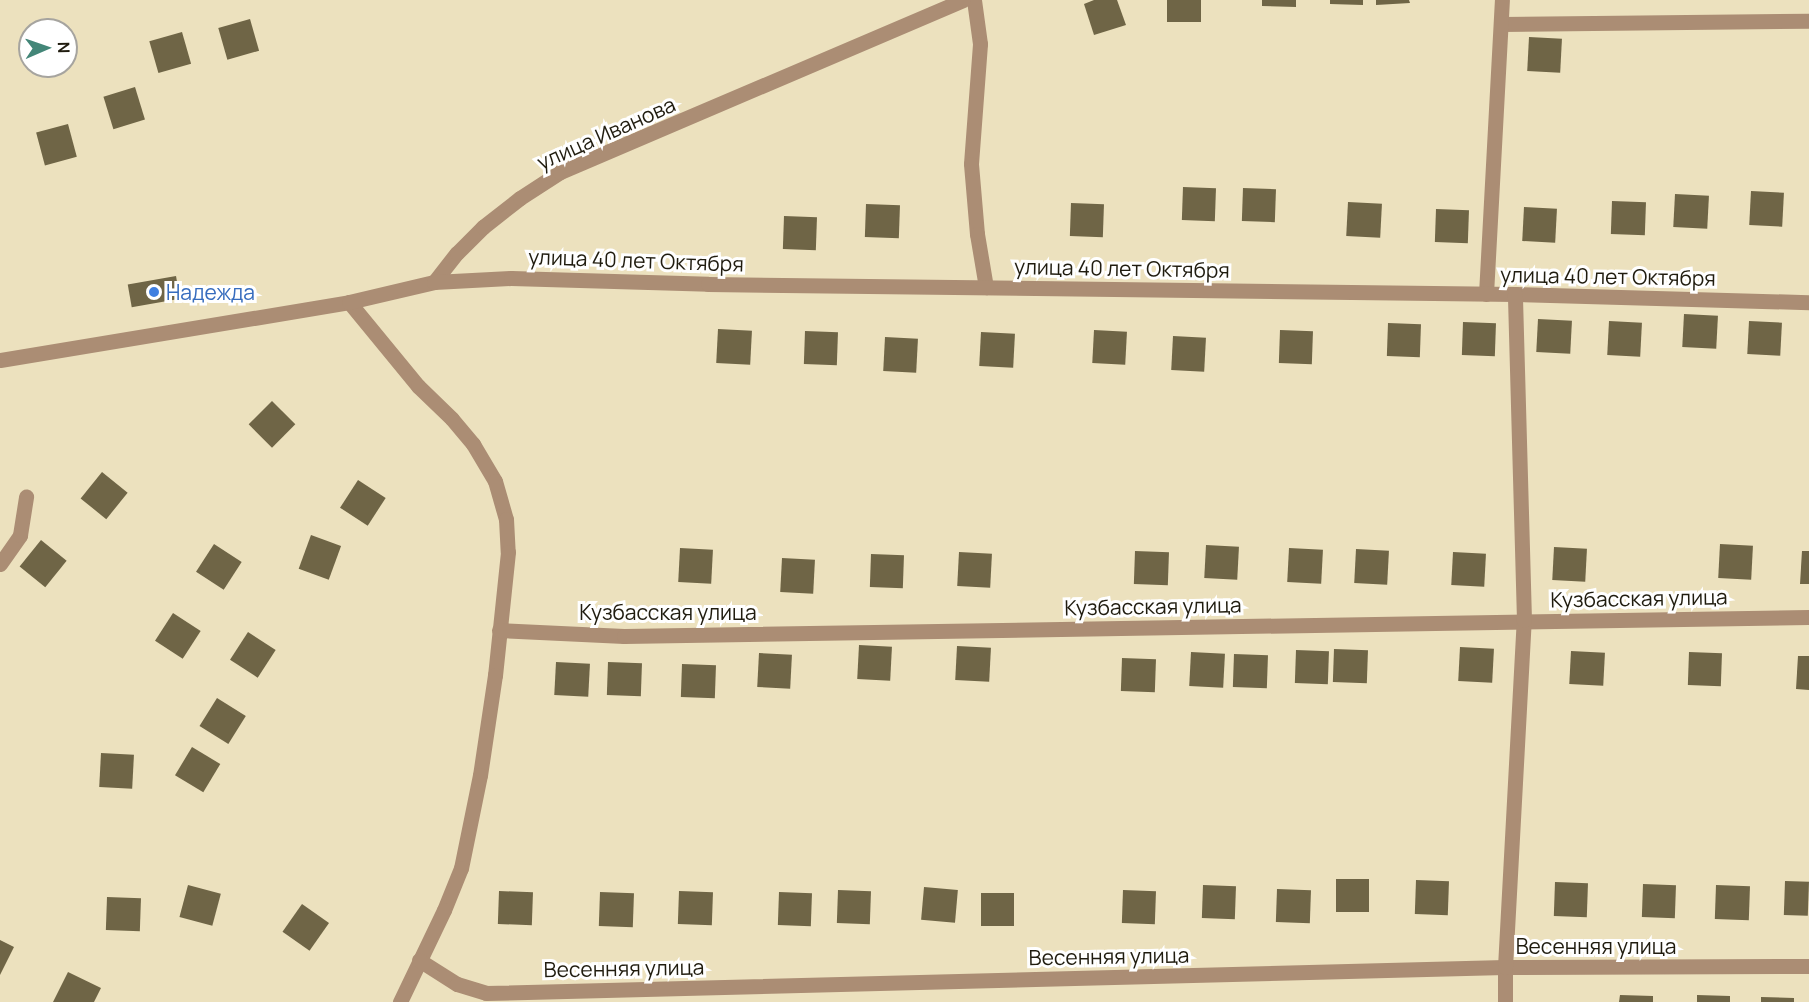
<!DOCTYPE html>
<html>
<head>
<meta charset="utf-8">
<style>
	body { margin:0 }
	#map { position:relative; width:1809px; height:1002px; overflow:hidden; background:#ece1be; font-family:Manrope,sans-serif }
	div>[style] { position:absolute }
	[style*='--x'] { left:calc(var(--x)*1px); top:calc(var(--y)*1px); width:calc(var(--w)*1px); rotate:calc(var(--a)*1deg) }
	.building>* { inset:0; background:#6f6546; transform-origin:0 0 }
	.minor>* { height:15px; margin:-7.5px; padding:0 7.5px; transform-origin:7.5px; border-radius:7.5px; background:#ab8d74 }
	.dots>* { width:16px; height:16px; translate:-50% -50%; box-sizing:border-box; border:3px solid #fff; border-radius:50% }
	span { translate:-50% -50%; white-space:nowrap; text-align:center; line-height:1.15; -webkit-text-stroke:6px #fff; paint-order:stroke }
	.street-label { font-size:21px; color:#201c0f }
	.shop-label { font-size:21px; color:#366cbe }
	.left { translate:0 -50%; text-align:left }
	.north { position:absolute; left:18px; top:18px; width:60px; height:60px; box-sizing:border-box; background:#fff; border:2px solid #a6a49f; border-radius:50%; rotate:88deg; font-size:16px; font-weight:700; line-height:24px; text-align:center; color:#201c0f }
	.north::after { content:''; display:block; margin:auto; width:21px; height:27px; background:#438678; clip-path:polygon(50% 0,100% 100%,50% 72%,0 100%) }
</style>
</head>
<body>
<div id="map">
	<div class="building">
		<div style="clip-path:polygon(1094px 0,1117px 0,1126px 25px,1094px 35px,1084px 4px)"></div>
		<div style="left:1167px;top:0;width:34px;height:22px"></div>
		<div style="clip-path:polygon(1262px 0,1296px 0,1296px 7px,1262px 6px)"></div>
		<div style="clip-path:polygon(1330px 0,1363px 0,1363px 5px,1330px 4px)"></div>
		<div style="clip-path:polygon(1376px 0,1409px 0,1410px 3px,1376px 5px)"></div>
		<div style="left:250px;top:19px;width:33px;height:33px;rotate:74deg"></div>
		<div style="left:182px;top:32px;width:33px;height:34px;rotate:74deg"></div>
		<div style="left:1529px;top:37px;width:33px;height:34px;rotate:3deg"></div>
		<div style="left:135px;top:87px;width:34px;height:33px;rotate:73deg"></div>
		<div style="left:68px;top:124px;width:34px;height:33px;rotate:75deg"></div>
		<div style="left:1183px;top:187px;width:33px;height:33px;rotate:2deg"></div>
		<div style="left:1243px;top:188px;width:33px;height:33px;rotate:2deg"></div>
		<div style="left:1751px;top:191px;width:33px;height:34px;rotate:3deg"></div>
		<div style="left:1675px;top:194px;width:34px;height:33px;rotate:3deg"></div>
		<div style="left:1612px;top:201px;width:34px;height:33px;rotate:2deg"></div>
		<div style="left:1348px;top:202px;width:34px;height:34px;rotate:3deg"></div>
		<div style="left:1071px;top:203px;width:33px;height:33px;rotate:2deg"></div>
		<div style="left:866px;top:204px;width:34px;height:33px;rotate:2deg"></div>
		<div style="left:1524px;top:207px;width:33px;height:34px;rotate:3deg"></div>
		<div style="left:1436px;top:209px;width:33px;height:33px;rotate:2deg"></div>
		<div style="left:784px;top:216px;width:33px;height:33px;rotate:2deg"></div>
		<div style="left:176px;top:276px;width:23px;height:49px;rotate:80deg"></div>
		<div style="left:1684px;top:314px;width:34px;height:33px;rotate:3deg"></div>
		<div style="left:1538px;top:319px;width:34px;height:33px;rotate:3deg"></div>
		<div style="left:1609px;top:321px;width:33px;height:34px;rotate:3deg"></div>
		<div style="left:1749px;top:321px;width:33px;height:33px;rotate:3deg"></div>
		<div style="left:1463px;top:322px;width:33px;height:33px;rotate:2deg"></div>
		<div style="left:1388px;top:323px;width:33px;height:33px;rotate:2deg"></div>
		<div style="left:718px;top:329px;width:34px;height:34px;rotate:3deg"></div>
		<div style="left:1094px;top:330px;width:33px;height:33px;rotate:3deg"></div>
		<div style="left:1280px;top:330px;width:33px;height:33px;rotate:2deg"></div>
		<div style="left:805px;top:331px;width:33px;height:33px;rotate:2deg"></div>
		<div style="left:981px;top:332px;width:34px;height:34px;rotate:3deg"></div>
		<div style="left:1173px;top:336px;width:33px;height:34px;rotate:3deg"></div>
		<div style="left:885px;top:337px;width:33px;height:34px;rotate:3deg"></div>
		<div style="left:272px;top:401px;width:33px;height:33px;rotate:45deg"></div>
		<div style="left:102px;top:472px;width:33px;height:34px;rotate:39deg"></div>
		<div style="left:358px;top:480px;width:33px;height:33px;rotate:33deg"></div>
		<div style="left:311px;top:535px;width:32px;height:36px;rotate:20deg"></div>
		<div style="left:41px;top:540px;width:33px;height:34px;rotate:39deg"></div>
		<div style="left:214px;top:544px;width:33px;height:33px;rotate:33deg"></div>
		<div style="left:1720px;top:544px;width:33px;height:34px;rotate:3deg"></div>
		<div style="left:1206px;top:545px;width:33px;height:33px;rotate:3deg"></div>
		<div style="left:1554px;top:547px;width:33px;height:33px;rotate:3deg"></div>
		<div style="left:680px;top:548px;width:33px;height:34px;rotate:3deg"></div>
		<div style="left:1289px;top:548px;width:34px;height:34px;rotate:3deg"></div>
		<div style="left:1356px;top:549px;width:33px;height:34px;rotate:3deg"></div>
		<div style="left:1135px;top:551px;width:34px;height:33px;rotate:2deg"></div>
		<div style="clip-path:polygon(1802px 551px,1809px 551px,1809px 584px,1800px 584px)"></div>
		<div style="left:959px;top:552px;width:33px;height:34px;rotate:3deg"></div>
		<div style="left:1453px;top:552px;width:33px;height:33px;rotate:3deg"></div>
		<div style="left:871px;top:554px;width:33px;height:33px;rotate:2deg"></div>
		<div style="left:782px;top:558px;width:33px;height:34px;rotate:3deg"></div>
		<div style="left:173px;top:613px;width:33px;height:33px;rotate:33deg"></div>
		<div style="left:248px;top:632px;width:33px;height:33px;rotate:33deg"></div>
		<div style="left:859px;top:645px;width:33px;height:34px;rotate:3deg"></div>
		<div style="left:957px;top:646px;width:34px;height:34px;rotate:3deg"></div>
		<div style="left:1460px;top:647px;width:34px;height:34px;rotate:3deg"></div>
		<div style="left:1334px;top:649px;width:34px;height:33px;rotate:2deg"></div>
		<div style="left:1296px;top:650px;width:33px;height:33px;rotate:2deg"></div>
		<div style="left:1571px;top:651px;width:34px;height:33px;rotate:3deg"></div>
		<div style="left:1191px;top:652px;width:34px;height:34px;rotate:3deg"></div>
		<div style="left:1689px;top:652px;width:33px;height:33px;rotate:2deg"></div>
		<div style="left:759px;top:653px;width:33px;height:34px;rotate:3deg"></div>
		<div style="left:1234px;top:654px;width:34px;height:33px;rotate:2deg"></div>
		<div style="clip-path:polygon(1798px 656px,1809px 656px,1809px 690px,1796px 689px)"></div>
		<div style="left:1122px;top:658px;width:34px;height:33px;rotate:2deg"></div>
		<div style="left:556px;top:662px;width:34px;height:33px;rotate:3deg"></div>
		<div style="left:608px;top:662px;width:34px;height:33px;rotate:2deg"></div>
		<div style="left:682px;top:664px;width:34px;height:33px;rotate:2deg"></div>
		<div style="left:217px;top:698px;width:34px;height:33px;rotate:32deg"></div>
		<div style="left:192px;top:747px;width:33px;height:33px;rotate:31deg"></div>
		<div style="left:101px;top:753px;width:33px;height:34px;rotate:3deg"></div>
		<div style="left:1336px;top:879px;width:33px;height:33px"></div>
		<div style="left:1416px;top:880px;width:33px;height:34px;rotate:2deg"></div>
		<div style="left:1785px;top:881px;width:24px;height:34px;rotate:2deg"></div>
		<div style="left:1555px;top:882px;width:33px;height:34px;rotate:2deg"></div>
		<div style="left:1643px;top:884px;width:33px;height:33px;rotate:2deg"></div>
		<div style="left:188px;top:885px;width:34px;height:33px;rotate:15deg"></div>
		<div style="left:1203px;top:885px;width:33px;height:33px;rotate:2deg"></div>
		<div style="left:1716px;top:885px;width:34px;height:34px;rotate:2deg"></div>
		<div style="left:924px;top:887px;width:34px;height:33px;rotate:5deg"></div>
		<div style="left:1277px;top:889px;width:34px;height:33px;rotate:2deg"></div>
		<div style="left:838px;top:890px;width:33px;height:33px;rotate:2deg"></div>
		<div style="left:1123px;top:890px;width:33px;height:33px;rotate:2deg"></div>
		<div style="left:499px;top:891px;width:34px;height:33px;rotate:2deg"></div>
		<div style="left:679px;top:891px;width:34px;height:33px;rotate:2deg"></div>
		<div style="left:600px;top:892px;width:34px;height:34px;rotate:2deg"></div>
		<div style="left:779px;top:892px;width:33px;height:33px;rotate:2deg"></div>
		<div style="left:981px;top:893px;width:33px;height:33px"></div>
		<div style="left:107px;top:897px;width:34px;height:33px;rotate:2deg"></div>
		<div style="left:302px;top:904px;width:33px;height:34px;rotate:35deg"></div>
		<div style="clip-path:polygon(0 940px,14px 947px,0 975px)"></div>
		<div style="clip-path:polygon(68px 972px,101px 988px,94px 1002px,53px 1002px)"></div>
		<div style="clip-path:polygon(1620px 995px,1653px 996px,1653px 1002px,1619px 1002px)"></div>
		<div style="clip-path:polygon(1697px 995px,1730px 996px,1730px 1002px,1697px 1002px)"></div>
		<div style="clip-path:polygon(1761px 997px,1794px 998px,1794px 1002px,1761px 1002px)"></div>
	</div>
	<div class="minor">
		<div style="--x:974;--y:0;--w:44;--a:82.2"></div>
		<div style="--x:980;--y:44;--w:120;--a:94.3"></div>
		<div style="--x:971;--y:164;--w:70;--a:85.1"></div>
		<div style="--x:977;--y:234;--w:54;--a:80.4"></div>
		<div style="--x:1501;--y:24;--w:308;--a:-0.6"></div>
		<div style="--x:434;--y:282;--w:37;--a:-52"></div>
		<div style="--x:457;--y:253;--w:37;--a:-45"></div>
		<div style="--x:483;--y:227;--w:47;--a:-38.1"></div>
		<div style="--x:520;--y:198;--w:48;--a:-33"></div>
		<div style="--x:560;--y:172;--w:438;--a:-23.1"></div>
		<div style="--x:1486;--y:294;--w:294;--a:-86.9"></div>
		<div style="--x:349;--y:302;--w:109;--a:50.6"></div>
		<div style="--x:418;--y:386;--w:47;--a:44.1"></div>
		<div style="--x:452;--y:419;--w:33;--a:50"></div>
		<div style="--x:473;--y:444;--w:43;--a:59.3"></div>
		<div style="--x:495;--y:481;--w:40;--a:74"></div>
		<div style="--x:506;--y:519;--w:33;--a:87"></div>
		<div style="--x:508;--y:552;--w:124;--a:96"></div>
		<div style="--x:495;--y:675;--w:101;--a:98.5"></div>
		<div style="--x:480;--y:775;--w:95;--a:101.5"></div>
		<div style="--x:461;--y:868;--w:45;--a:112"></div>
		<div style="--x:444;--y:910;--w:102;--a:115.6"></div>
		<div style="--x:0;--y:360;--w:354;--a:-9.4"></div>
		<div style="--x:349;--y:302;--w:87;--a:-13.2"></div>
		<div style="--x:434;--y:282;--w:77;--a:-3"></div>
		<div style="--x:511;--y:278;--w:197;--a:1.7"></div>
		<div style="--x:708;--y:284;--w:807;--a:0.71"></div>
		<div style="--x:1515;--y:294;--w:294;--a:1.6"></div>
		<div style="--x:0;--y:564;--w:35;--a:-55"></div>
		<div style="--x:20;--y:535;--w:39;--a:-81"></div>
		<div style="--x:499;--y:630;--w:125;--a:2.7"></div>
		<div style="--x:624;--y:636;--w:1185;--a:-0.92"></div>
		<div style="--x:419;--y:960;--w:45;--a:32.3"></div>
		<div style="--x:457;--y:984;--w:30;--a:17"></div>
		<div style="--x:486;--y:993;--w:1019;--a:-1.46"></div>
		<div style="--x:1505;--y:967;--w:304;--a:-0.2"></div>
		<div style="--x:1505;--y:1002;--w:35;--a:-90"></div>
		<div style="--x:1505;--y:967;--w:348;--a:-86.9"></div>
		<div style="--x:1524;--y:620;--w:326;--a:-91.6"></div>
	</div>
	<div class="dots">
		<div style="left:154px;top:292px;background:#3f7fe0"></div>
	</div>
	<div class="street-label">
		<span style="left:606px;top:133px;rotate:-24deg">улица Иванова</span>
		<span style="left:636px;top:260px;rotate:2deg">улица 40 лет Октября</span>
		<span style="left:1122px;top:268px;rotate:1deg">улица 40 лет Октября</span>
		<span style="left:1608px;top:276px;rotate:1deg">улица 40 лет Октября</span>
		<span style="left:1639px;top:598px;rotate:-1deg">Кузбасская улица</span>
		<span style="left:1153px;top:606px;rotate:-1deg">Кузбасская улица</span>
		<span style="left:668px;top:612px">Кузбасская улица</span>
		<span style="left:1596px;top:946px">Весенняя улица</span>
		<span style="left:1109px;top:956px;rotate:-1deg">Весенняя улица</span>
		<span style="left:624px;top:968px;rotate:-1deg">Весенняя улица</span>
	</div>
	<div class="shop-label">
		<span class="left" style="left:166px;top:292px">Надежда</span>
	</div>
	<div class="north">N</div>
</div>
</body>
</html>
